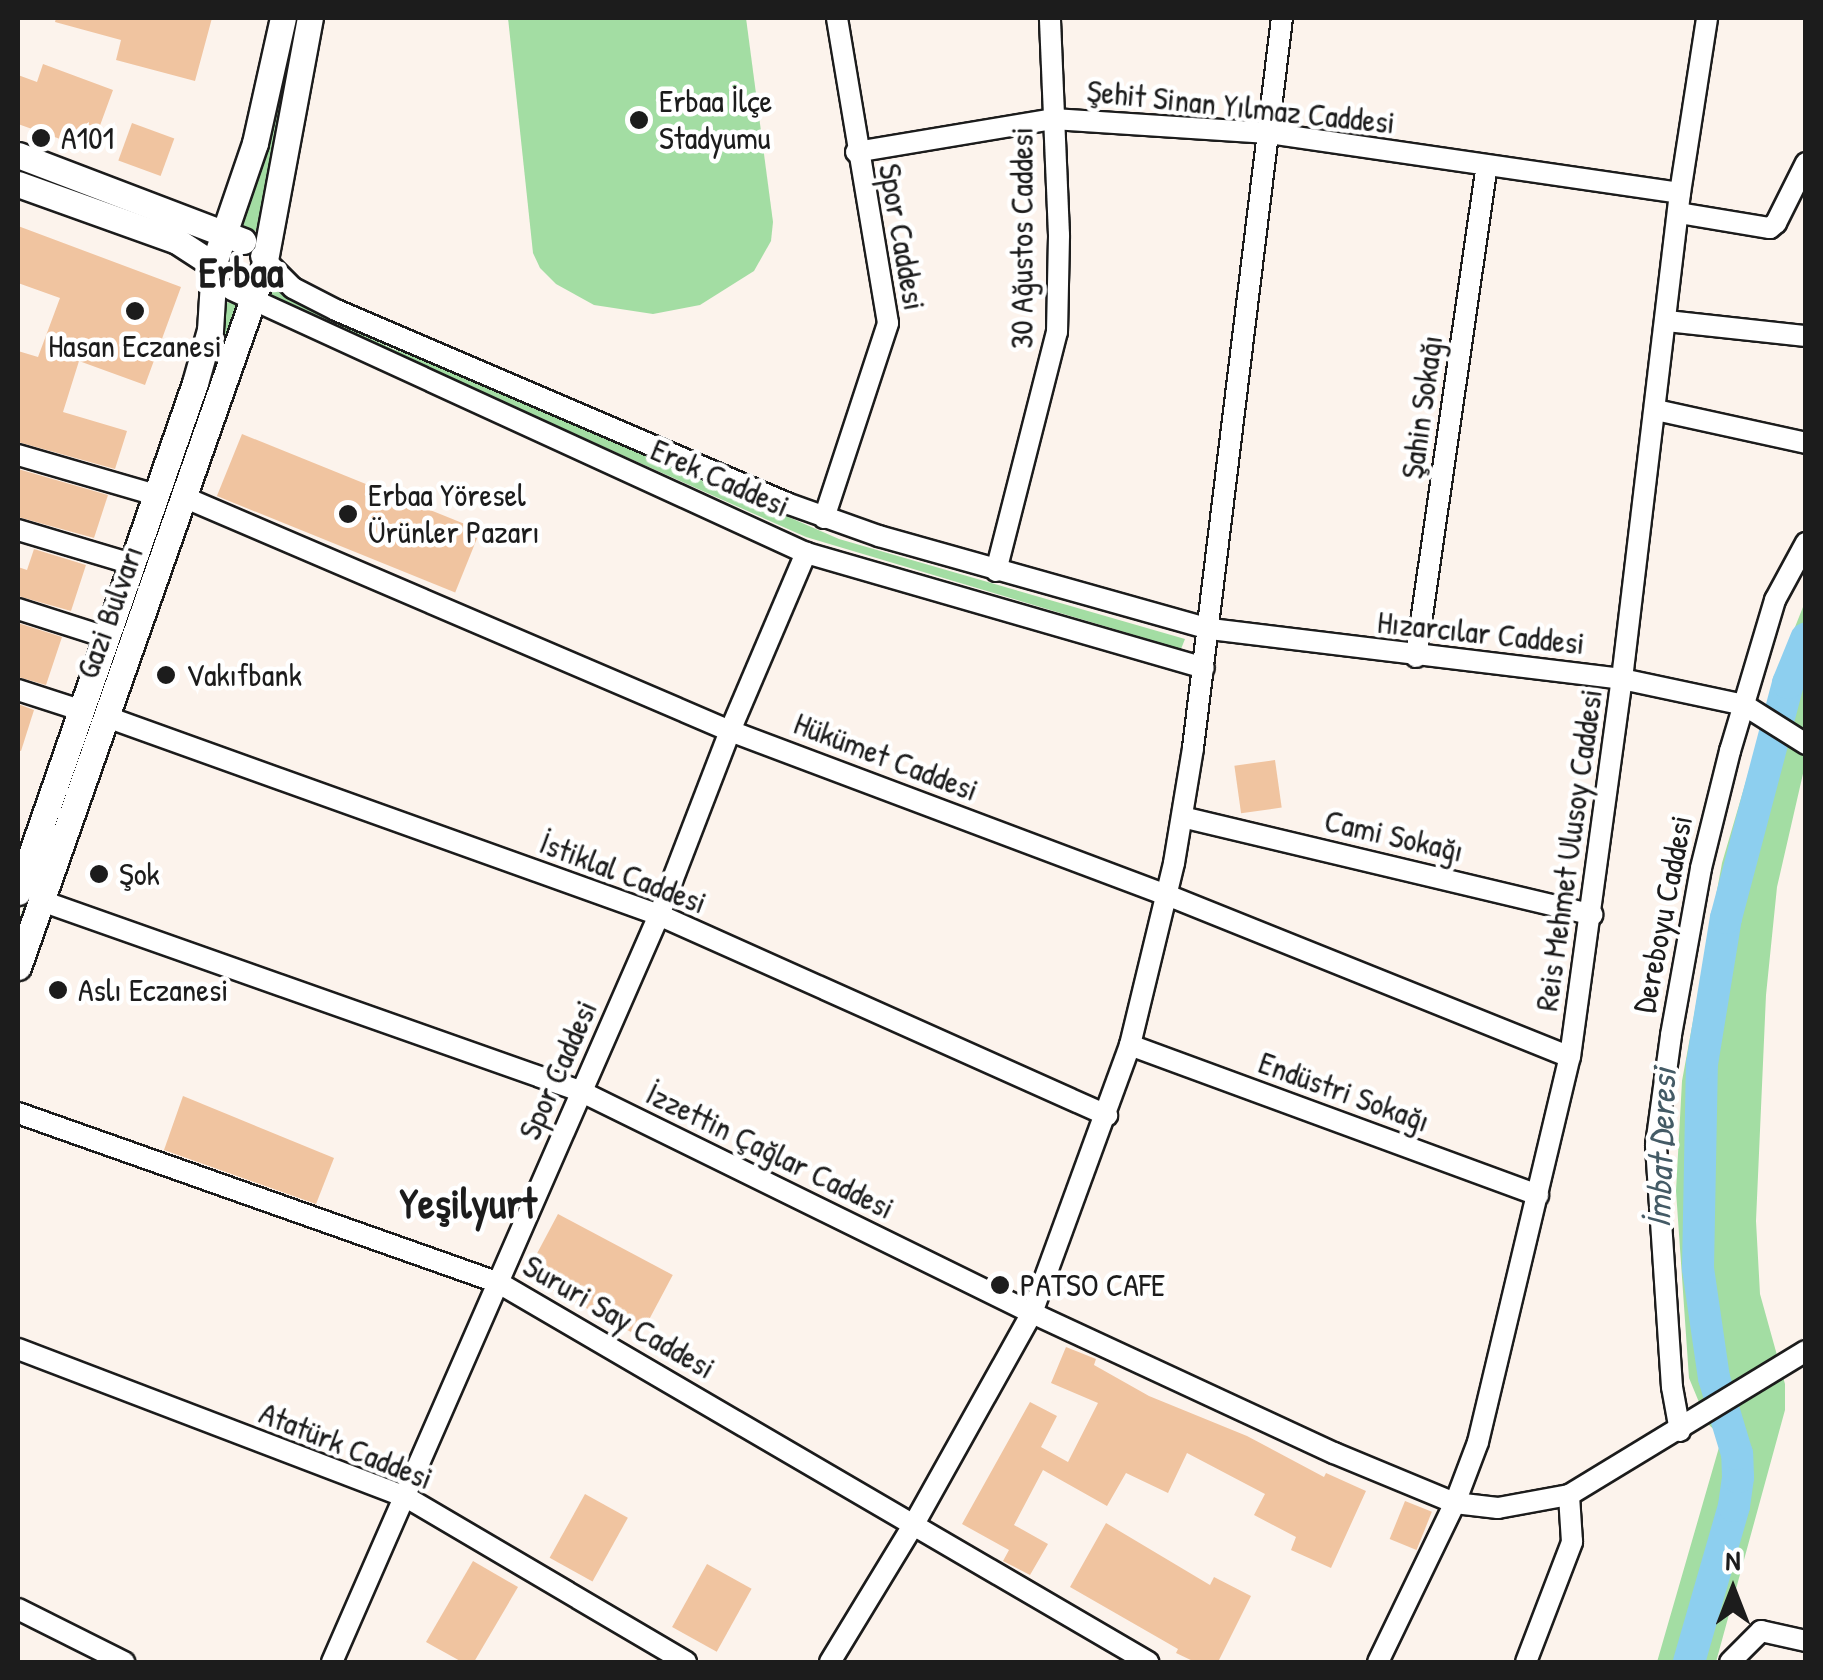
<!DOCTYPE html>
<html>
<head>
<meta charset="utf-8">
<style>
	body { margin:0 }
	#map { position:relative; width:1823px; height:1680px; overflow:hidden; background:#fcf3ec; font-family:"Patrick Hand",sans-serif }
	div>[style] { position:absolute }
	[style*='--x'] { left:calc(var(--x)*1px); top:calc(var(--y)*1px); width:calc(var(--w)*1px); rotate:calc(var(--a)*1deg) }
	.green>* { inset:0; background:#a3dda3 }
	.river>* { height:32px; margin:-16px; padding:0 16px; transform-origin:16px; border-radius:16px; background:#8dcfef }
	.building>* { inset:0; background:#f0c4a0; transform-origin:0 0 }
	.roads { filter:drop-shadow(2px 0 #1c1c1c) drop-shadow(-2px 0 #1c1c1c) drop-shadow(0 2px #1c1c1c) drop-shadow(0 -2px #1c1c1c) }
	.minor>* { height:20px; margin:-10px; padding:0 10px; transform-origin:10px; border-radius:10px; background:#fff }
	.major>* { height:25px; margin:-12.5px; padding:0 12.5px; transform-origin:12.5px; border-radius:12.5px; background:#fff }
	.dots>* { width:28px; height:28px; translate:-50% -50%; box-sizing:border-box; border:5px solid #fff; border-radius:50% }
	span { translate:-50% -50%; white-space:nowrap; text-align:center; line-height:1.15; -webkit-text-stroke:9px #fff; paint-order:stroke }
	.poi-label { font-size:32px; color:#1c1c1c }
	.left { translate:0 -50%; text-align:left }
	.street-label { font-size:32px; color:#1c1c1c }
	.water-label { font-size:35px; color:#445b66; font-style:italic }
	.district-label { font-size:42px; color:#1c1c1c; font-weight:700 }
	.frame { position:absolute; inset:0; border:20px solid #1c1c1c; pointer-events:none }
	.north { position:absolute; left:1683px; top:1540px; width:100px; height:100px; -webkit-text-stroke:8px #fff; paint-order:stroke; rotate:0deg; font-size:28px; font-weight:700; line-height:40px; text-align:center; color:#1c1c1c }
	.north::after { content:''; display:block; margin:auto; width:35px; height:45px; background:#1c1c1c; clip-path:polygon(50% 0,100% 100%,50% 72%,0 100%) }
</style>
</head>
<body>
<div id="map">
	<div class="green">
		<div style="clip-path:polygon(294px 18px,301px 18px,256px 231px,239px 226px,273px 118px)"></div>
		<div style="clip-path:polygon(508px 18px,746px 18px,773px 222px,771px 241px,754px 271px,700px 305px,653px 314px,594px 305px,556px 284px,540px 268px,533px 253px)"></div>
		<div style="clip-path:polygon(274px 284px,289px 298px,393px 349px,432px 362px,839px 539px,1185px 639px,1181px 649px,806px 537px,269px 298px)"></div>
		<div style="clip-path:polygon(225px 302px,238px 304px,18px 937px,18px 923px,220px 338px)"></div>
		<div style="clip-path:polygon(1805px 602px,1805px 765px,1777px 887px,1766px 995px,1756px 1221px,1760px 1294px,1785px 1384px,1785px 1410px,1716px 1662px,1657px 1662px,1722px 1437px,1708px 1424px,1689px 1378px,1676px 1191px,1682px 1081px,1722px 863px,1781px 662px)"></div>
	</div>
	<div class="river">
		<div style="--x:1689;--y:1662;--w:162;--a:-73.9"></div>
		<div style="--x:1734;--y:1506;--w:29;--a:-82"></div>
		<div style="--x:1738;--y:1477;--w:23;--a:-92"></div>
		<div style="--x:1737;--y:1454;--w:79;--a:-106.8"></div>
		<div style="--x:1714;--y:1378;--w:111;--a:-98.3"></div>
		<div style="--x:1698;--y:1268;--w:204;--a:-88.9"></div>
		<div style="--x:1702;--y:1064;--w:148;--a:-80.7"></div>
		<div style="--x:1726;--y:918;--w:243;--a:-75.2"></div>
		<div style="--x:1788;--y:683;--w:48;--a:-67.8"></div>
	</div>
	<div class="building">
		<div style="clip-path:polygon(56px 18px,212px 18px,195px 81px,116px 60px,121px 40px,55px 22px)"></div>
		<div style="clip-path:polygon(43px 64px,113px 90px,91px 150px,18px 124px,18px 75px,37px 82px)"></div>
		<div style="left:132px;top:123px;width:45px;height:40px;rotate:20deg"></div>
		<div style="clip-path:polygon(18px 226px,181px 287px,145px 385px,79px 361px,63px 412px,127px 431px,115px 469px,18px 442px,18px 351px,38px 357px,60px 298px,18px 283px)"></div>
		<div style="left:242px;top:434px;width:257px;height:67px;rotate:22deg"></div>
		<div style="clip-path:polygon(18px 469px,108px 495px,94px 538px,18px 517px)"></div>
		<div style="clip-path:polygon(34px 549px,86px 565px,71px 611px,18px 596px,18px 567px,27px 570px)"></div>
		<div style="clip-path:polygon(18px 623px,62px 637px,46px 685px,18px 677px)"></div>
		<div style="clip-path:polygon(18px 704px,34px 710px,21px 751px,18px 750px)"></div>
		<div style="left:1275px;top:760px;width:48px;height:41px;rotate:82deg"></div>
		<div style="clip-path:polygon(183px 1096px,334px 1158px,316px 1204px,164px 1150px)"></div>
		<div style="left:558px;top:1214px;width:130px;height:70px;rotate:28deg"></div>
		<div style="clip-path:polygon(1066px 1347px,1096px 1359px,1094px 1365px,1149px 1396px,1247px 1436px,1324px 1477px,1326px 1473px,1366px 1491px,1331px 1568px,1291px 1550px,1296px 1537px,1254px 1515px,1265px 1494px,1187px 1453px,1168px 1493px,1126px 1473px,1107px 1506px,1043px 1470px,1014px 1525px,1048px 1544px,1030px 1575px,1003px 1561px,1009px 1550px,962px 1524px,1030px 1402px,1057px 1416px,1041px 1447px,1068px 1462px,1098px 1403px,1051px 1383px)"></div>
		<div style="left:585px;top:1494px;width:49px;height:73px;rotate:29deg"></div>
		<div style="left:1405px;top:1501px;width:29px;height:41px;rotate:22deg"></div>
		<div style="clip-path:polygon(1106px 1523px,1210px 1585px,1214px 1577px,1251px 1596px,1218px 1662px,1195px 1662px,1176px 1653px,1178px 1649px,1070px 1587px)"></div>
		<div style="clip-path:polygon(473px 1561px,518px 1587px,474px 1662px,462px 1662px,426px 1642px)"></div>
		<div style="left:707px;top:1564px;width:51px;height:72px;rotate:29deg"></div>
	</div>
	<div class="roads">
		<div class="minor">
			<div style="--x:856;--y:152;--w:200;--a:-9.5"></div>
			<div style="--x:1053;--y:119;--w:216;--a:3.7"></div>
			<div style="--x:1269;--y:133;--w:415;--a:8.3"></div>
			<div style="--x:1679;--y:213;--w:92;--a:9.4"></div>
			<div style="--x:1770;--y:228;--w:8;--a:-40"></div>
			<div style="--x:1776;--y:223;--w:67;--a:-63.4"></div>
			<div style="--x:261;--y:256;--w:45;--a:45"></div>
			<div style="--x:293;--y:288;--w:48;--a:27.1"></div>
			<div style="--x:336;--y:310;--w:493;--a:23.2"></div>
			<div style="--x:789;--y:504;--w:96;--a:19.6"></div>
			<div style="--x:879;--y:536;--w:344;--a:15.7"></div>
			<div style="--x:1210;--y:629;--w:415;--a:6.9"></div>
			<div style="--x:1622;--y:679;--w:125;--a:12"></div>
			<div style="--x:1744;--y:705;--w:73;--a:32.2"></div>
			<div style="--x:232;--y:290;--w:631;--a:24.62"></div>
			<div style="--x:806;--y:553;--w:414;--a:16.1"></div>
			<div style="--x:1667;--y:321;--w:140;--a:6.2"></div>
			<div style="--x:1656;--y:410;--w:154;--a:12.4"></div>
			<div style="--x:18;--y:455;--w:144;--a:16.2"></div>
			<div style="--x:186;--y:498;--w:592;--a:23.19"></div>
			<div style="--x:730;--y:731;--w:467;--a:20.6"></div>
			<div style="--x:1167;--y:895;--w:434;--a:21.9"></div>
			<div style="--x:824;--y:518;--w:205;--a:-71.8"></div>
			<div style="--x:888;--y:323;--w:309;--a:-99.5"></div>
			<div style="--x:18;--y:530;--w:119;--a:16.6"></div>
			<div style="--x:996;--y:571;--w:247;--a:-75.7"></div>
			<div style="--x:1057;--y:332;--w:97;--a:-88.8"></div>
			<div style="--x:1059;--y:235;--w:217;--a:-92.4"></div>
			<div style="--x:18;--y:609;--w:92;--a:17.7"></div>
			<div style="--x:1416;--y:657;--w:496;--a:-81.8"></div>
			<div style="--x:18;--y:690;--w:65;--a:17.9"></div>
			<div style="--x:107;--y:717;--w:586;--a:19.73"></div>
			<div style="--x:659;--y:915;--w:491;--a:24.1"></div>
			<div style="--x:1182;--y:817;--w:422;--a:13.4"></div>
			<div style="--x:39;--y:900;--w:574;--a:19.45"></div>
			<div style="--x:580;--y:1091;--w:504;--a:26.16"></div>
			<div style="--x:1032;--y:1313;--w:333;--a:24.9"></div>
			<div style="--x:1334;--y:1453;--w:131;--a:22.5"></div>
			<div style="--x:1455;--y:1503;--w:43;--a:6.6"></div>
			<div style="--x:1498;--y:1508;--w:72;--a:-10.4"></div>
			<div style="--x:1130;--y:1045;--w:435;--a:20.2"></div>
			<div style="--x:18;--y:1113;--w:510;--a:19.46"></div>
			<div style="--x:499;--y:1283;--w:752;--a:30.28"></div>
			<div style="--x:18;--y:1349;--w:415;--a:20.9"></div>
			<div style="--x:406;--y:1497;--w:325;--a:30.5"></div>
			<div style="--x:1680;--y:1431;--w:45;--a:-100.3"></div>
			<div style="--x:1672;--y:1387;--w:243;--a:-93.8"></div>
			<div style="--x:1656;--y:1145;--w:111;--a:-82.2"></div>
			<div style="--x:1671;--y:1035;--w:170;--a:-79.8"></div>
			<div style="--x:1701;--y:868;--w:121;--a:-76.1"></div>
			<div style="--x:1730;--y:751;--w:158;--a:-73.4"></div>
			<div style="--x:1775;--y:600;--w:65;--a:-61.5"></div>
			<div style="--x:18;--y:1609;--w:119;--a:26.6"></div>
			<div style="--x:332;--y:1662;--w:815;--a:-66.36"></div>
			<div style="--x:659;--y:915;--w:197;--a:-68.9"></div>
			<div style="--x:730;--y:731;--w:194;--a:-66.9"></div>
			<div style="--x:830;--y:1662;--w:162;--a:-58.7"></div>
			<div style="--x:914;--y:1524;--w:242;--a:-60.8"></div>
			<div style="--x:1032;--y:1313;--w:285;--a:-69.9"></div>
			<div style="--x:1130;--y:1045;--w:187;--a:-76.4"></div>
			<div style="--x:1174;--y:863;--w:117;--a:-80.6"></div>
			<div style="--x:1193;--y:748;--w:735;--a:-83.05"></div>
			<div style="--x:1378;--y:1662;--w:177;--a:-64.2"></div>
			<div style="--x:1455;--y:1503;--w:65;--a:-69.3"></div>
			<div style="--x:1478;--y:1442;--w:396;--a:-76.6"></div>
			<div style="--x:1570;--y:1057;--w:382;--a:-82.2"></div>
			<div style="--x:1622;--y:679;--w:489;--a:-83.2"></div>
			<div style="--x:1680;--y:193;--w:177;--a:-81.2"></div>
			<div style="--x:1526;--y:1662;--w:129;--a:-69"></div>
			<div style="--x:1572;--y:1542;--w:47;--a:-93.7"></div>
			<div style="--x:1569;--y:1495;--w:277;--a:-31.3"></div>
			<div style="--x:1730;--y:1662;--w:44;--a:-45"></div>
			<div style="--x:1761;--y:1631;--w:46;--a:12.5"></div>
		</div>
		<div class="major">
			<div style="--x:18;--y:155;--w:241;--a:20.9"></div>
			<div style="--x:18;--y:184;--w:169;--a:19.7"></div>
			<div style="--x:177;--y:241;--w:44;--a:33"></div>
			<div style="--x:214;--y:265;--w:65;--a:93.5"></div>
			<div style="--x:210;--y:330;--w:55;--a:105.8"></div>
			<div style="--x:195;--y:383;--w:539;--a:109.17"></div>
			<div style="--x:216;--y:257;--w:120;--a:-71.1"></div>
			<div style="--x:255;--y:143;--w:128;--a:-77.4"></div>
			<div style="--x:263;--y:271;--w:257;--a:-79.5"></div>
			<div style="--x:18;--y:967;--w:729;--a:-70.62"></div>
		</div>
	</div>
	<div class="dots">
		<div style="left:639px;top:120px;background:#1c1c1c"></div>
		<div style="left:41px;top:138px;background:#1c1c1c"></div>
		<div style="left:135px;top:311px;background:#1c1c1c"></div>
		<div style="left:348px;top:514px;background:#1c1c1c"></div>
		<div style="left:166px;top:675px;background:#1c1c1c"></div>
		<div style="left:99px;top:874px;background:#1c1c1c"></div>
		<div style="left:58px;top:990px;background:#1c1c1c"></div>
		<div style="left:1000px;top:1285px;background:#1c1c1c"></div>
	</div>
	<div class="poi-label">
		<span class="left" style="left:659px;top:120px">Erbaa İlçe<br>Stadyumu</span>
		<span class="left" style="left:61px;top:138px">A101</span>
		<span style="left:135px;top:346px">Hasan Eczanesi</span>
		<span class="left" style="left:368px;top:514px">Erbaa Yöresel<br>Ürünler Pazarı</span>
		<span class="left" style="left:186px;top:675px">Vakıfbank</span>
		<span class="left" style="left:119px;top:874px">Şok</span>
		<span class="left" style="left:78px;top:990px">Aslı Eczanesi</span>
		<span class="left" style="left:1020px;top:1285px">PATSO CAFE</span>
	</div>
	<div class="street-label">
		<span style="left:1241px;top:107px;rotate:6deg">Şehit Sinan Yılmaz Caddesi</span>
		<span style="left:902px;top:237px;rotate:80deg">Spor Caddesi</span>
		<span style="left:1022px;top:238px;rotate:-90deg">30 Ağustos Caddesi</span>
		<span style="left:1422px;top:407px;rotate:-82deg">Şahin Sokağı</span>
		<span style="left:720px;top:478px;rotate:24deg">Erek Caddesi</span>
		<span style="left:110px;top:612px;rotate:-70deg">Gazi Bulvarı</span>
		<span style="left:1481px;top:633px;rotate:6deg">Hızarcılar Caddesi</span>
		<span style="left:886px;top:757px;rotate:21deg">Hükümet Caddesi</span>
		<span style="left:1394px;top:836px;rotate:13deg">Cami Sokağı</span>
		<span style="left:1569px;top:850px;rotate:-82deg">Reis Mehmet Ulusoy Caddesi</span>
		<span style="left:623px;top:873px;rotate:21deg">İstiklal Caddesi</span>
		<span style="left:1663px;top:914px;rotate:-79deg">Dereboyu Caddesi</span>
		<span style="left:558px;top:1070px;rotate:-66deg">Spor Caddesi</span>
		<span style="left:1344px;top:1092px;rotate:20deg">Endüstri Sokağı</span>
		<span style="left:770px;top:1151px;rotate:26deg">İzzettin Çağlar Caddesi</span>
		<span style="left:619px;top:1317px;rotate:30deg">Sururi Say Caddesi</span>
		<span style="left:346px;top:1446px;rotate:22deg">Atatürk Caddesi</span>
	</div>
	<div class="water-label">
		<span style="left:1661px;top:1148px;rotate:-88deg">İmbat Deresi</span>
	</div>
	<div class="district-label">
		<span style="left:241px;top:272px">Erbaa</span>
		<span style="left:468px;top:1203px">Yeşilyurt</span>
	</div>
	<div class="frame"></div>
	<div class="north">N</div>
</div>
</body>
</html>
